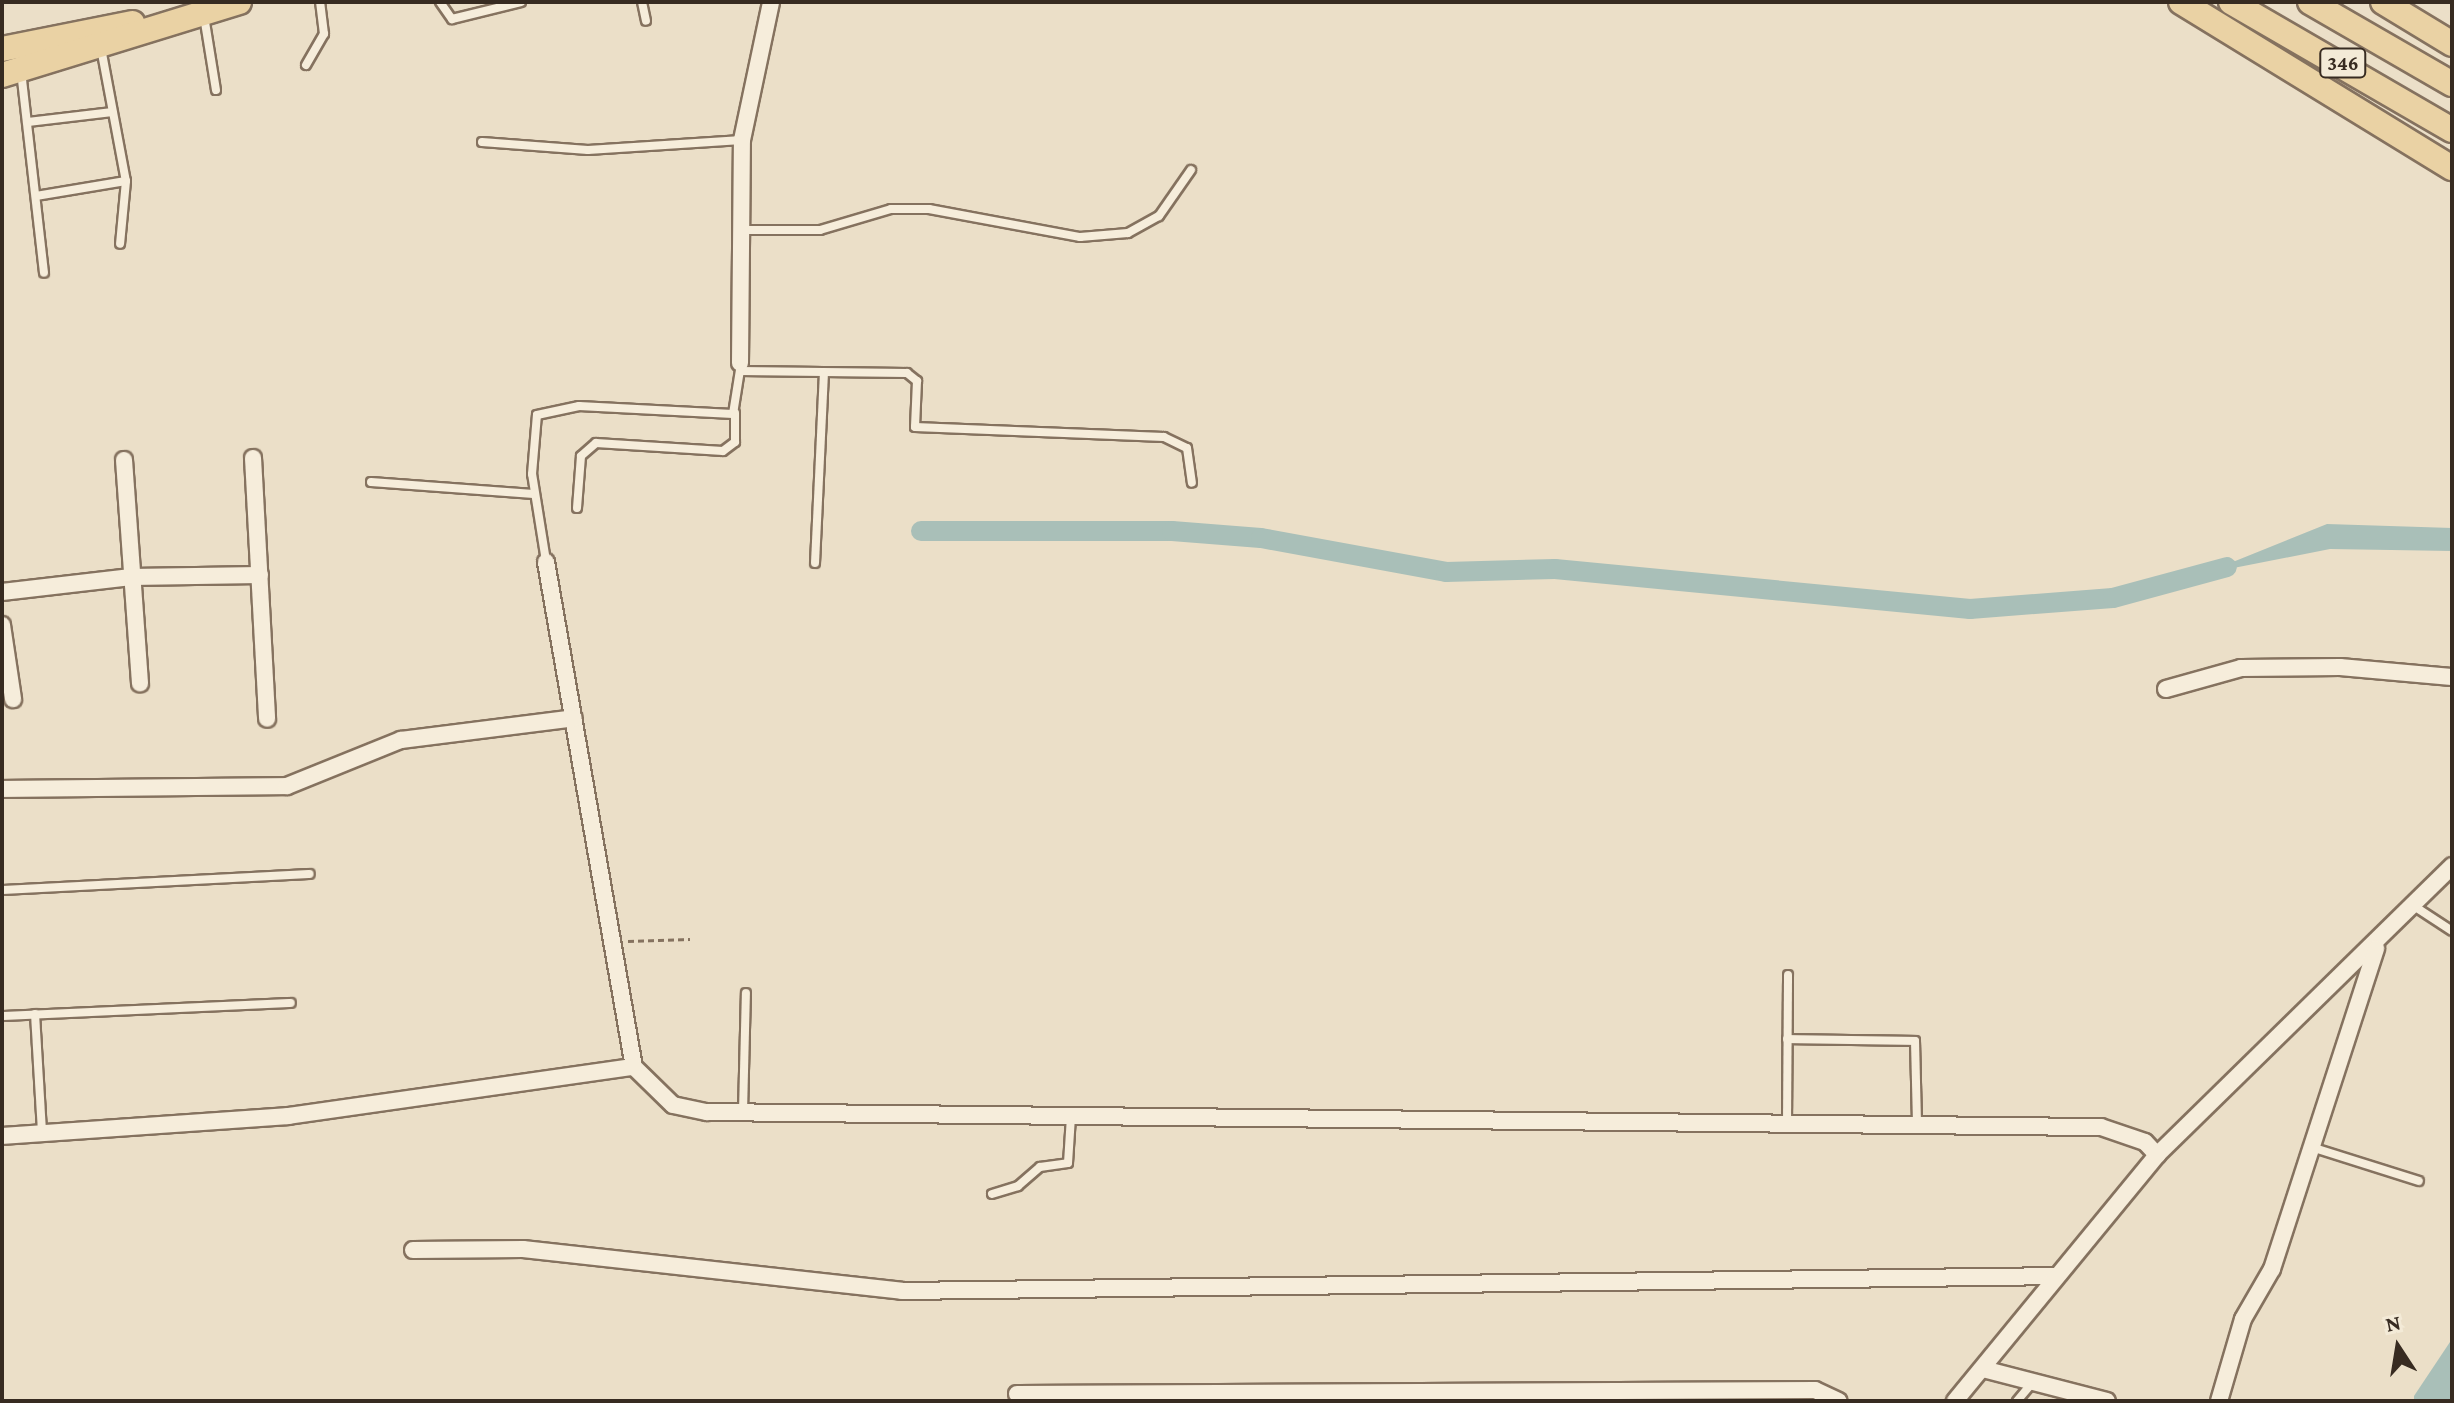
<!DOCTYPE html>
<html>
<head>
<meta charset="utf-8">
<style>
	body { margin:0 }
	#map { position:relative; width:2454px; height:1403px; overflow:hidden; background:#ebdfc8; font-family:"Crimson Pro",serif }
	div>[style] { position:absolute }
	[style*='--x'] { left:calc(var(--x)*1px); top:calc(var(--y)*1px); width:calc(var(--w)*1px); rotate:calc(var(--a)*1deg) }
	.water>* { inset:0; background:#a9bfb8 }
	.canal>* { height:20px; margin:-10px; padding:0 10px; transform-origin:10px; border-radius:10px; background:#a9bfb8 }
	.path>* { height:3px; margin-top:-1.5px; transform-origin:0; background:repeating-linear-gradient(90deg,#85725f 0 6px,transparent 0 10px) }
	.roads { filter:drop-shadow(2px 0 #85725f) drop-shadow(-2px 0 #85725f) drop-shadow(0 2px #85725f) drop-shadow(0 -2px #85725f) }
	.service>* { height:8px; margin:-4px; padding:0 4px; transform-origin:4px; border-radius:4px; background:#f6eddb }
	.minor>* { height:16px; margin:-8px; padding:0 8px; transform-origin:8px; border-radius:8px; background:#f6eddb }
	.primary>* { height:24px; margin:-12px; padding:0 12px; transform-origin:12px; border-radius:12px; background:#ead2a4 }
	span { translate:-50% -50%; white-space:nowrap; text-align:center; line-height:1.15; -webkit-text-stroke:6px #f3ead7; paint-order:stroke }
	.shield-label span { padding:2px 6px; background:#f3ead7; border:2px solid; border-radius:6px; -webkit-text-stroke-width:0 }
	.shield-label { font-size:20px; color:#372b21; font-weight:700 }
	.frame { position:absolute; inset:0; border:4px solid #372b21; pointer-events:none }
	.north { position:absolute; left:2358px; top:1307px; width:80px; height:80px; -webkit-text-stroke:6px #f3ead7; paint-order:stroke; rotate:348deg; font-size:22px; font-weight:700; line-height:32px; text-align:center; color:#372b21 }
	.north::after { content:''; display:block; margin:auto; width:28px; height:36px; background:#372b21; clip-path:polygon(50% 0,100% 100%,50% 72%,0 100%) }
</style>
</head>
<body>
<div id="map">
	<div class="water">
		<div style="clip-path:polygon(2327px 524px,2452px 528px,2452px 551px,2330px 549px,2203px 574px)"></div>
		<div style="clip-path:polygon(2452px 1339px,2452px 1401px,2414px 1401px,2414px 1396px)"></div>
	</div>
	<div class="canal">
		<div style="--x:921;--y:531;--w:251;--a:0"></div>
		<div style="--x:1172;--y:531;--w:89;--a:4.5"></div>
		<div style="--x:1261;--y:538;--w:188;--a:10.4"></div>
		<div style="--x:1446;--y:572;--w:109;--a:-1.6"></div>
		<div style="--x:1555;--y:569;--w:417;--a:5.5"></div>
		<div style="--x:1970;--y:609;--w:143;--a:-4.4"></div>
		<div style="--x:2113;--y:598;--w:118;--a:-15.2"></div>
	</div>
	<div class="path">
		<div style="--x:628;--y:941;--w:62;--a:-1.8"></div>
	</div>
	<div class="roads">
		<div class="service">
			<div style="--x:440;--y:2;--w:21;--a:55"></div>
			<div style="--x:452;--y:19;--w:71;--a:-13.8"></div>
			<div style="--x:642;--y:2;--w:19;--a:78"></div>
			<div style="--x:204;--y:16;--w:75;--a:80.8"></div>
			<div style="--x:101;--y:48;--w:135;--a:79.4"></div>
			<div style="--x:126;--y:181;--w:63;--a:95.4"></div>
			<div style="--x:306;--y:65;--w:36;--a:-60"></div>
			<div style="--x:324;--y:34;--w:32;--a:-97"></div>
			<div style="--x:21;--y:71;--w:203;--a:83.5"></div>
			<div style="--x:28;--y:122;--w:85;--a:-6.8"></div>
			<div style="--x:482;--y:142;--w:106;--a:4.3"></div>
			<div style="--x:588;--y:150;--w:154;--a:-3.7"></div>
			<div style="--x:36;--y:196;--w:91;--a:-9.5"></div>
			<div style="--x:741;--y:230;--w:79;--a:0"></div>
			<div style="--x:820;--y:230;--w:74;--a:-16.5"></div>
			<div style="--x:891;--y:209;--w:38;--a:0"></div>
			<div style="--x:929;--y:209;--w:154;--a:10.5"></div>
			<div style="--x:1080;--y:237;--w:48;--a:-4.8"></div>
			<div style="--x:1128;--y:233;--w:35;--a:-29"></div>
			<div style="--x:1159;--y:216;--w:56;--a:-55.2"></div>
			<div style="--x:740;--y:371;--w:167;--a:0.7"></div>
			<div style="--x:907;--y:373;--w:13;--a:39"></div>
			<div style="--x:917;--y:381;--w:46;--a:92.5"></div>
			<div style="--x:915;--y:427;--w:249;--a:2.3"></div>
			<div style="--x:1164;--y:437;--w:25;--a:26"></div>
			<div style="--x:1187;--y:448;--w:35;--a:82"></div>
			<div style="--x:371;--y:482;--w:163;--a:4.2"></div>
			<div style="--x:577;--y:508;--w:52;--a:-85.6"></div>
			<div style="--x:581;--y:456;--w:20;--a:-41"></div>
			<div style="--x:596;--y:443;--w:127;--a:3.6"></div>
			<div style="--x:723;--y:451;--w:15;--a:-37"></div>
			<div style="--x:735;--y:442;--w:29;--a:-90"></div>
			<div style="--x:546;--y:561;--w:88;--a:-99.1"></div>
			<div style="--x:532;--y:474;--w:59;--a:-85.2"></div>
			<div style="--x:537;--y:415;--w:43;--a:-12.1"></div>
			<div style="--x:579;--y:406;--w:154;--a:3"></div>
			<div style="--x:733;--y:414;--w:45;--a:-81"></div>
			<div style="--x:815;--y:563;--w:190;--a:-87.3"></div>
			<div style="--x:2;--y:890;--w:308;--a:-3"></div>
			<div style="--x:2414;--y:906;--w:45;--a:33.3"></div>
			<div style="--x:35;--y:1014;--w:119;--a:86.6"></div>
			<div style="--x:2;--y:1016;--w:289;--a:-2.6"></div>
			<div style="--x:1787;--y:1039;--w:128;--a:0.9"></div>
			<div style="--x:1915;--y:1041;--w:84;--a:88.6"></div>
			<div style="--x:743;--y:1112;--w:119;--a:-88.6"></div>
			<div style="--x:1787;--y:1123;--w:148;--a:-89.6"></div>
			<div style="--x:2311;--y:1147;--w:113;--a:17.5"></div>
			<div style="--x:992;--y:1194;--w:27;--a:-17"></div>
			<div style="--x:1018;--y:1186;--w:29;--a:-41"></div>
			<div style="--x:1040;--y:1167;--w:28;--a:-8"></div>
			<div style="--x:1068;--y:1163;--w:46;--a:-86.3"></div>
			<div style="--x:2017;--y:1401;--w:25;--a:-50"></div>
		</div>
		<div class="minor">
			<div style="--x:740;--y:363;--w:223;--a:-89.5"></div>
			<div style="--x:742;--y:140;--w:141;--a:-78.1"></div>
			<div style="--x:253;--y:458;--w:261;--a:86.9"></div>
			<div style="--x:124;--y:460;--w:224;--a:85.9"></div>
			<div style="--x:546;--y:562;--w:513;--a:80.12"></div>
			<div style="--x:634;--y:1067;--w:54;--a:44.3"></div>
			<div style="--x:673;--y:1105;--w:35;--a:12"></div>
			<div style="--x:707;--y:1112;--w:1394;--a:0.62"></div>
			<div style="--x:2101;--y:1127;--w:46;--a:18.8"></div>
			<div style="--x:2145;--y:1142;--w:18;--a:47"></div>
			<div style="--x:2;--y:592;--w:130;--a:-6.6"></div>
			<div style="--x:131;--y:577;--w:129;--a:-0.9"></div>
			<div style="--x:2;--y:625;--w:75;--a:81.5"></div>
			<div style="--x:2166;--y:689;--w:78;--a:-15.6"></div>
			<div style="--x:2241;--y:668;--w:99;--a:-0.6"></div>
			<div style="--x:2340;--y:667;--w:112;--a:5.1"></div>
			<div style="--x:2;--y:789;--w:285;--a:-0.6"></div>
			<div style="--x:287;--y:786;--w:123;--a:-22"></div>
			<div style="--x:401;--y:740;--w:174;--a:-7.2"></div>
			<div style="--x:2;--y:1136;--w:287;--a:-4"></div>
			<div style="--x:288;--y:1116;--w:349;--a:-8.1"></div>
			<div style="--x:413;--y:1250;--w:110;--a:-0.5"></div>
			<div style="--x:523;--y:1249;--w:381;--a:6.3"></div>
			<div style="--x:902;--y:1291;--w:1155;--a:-0.74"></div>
			<div style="--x:1983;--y:1369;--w:128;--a:14.5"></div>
			<div style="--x:1017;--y:1394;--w:798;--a:-0.29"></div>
			<div style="--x:1815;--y:1390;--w:26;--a:25"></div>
			<div style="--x:1955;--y:1401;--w:318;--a:-50.6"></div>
			<div style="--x:2157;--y:1155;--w:413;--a:-44.4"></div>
			<div style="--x:2219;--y:1401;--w:85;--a:-73.7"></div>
			<div style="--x:2243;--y:1319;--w:58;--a:-59.9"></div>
			<div style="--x:2272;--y:1269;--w:337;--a:-72"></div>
		</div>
		<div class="primary">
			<div style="--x:2181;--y:2;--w:318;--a:31.5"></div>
			<div style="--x:2231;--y:2;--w:255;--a:30.1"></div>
			<div style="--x:2310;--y:2;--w:164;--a:30"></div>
			<div style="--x:2383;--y:2;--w:81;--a:31.3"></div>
			<div style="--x:2;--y:49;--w:133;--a:-11.3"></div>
			<div style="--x:2;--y:75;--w:248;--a:-17.1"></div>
		</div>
	</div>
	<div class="shield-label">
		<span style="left:2343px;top:63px">346</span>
	</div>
	<div class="frame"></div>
	<div class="north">N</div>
</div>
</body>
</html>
